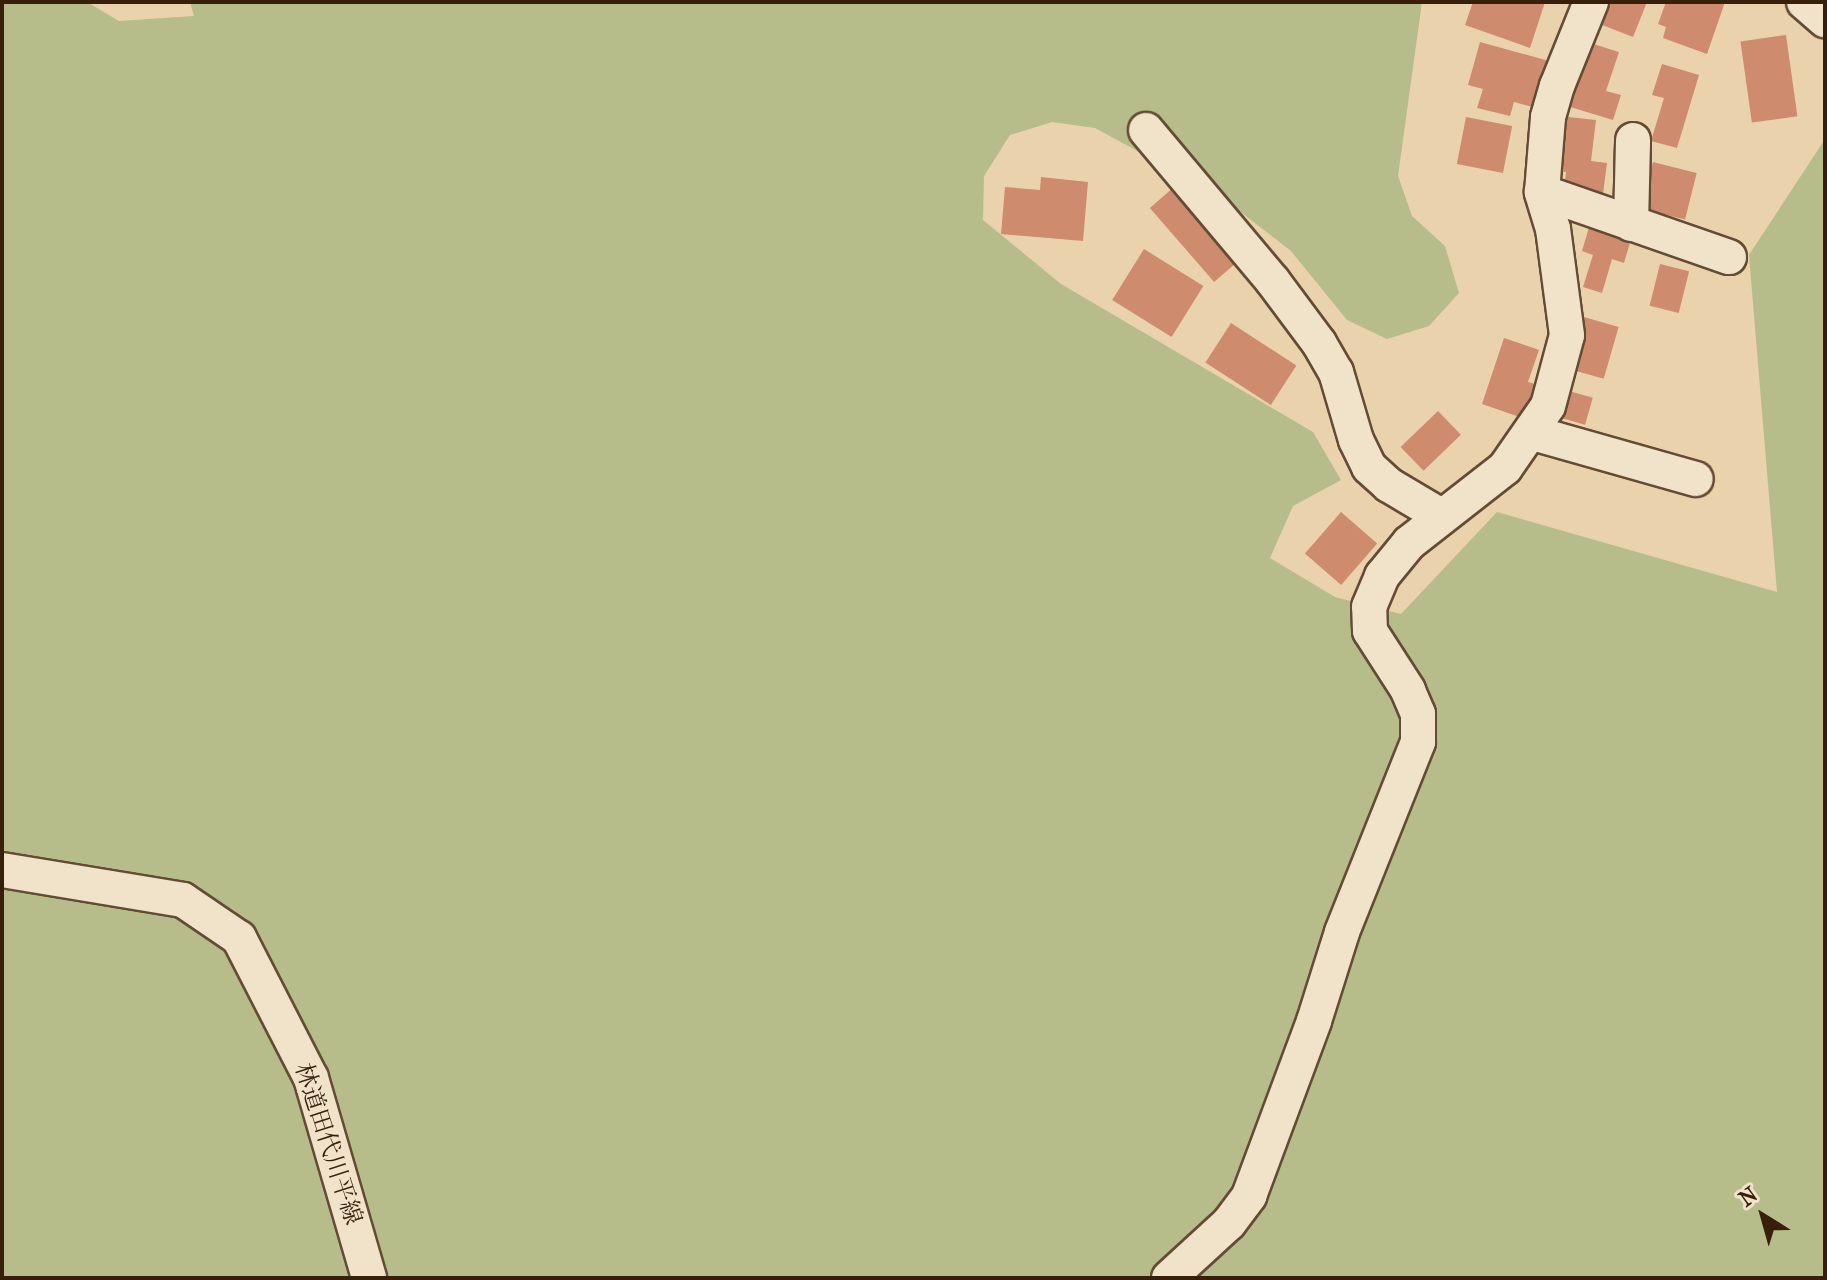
<!DOCTYPE html>
<html>
<head>
<meta charset="utf-8">
<style>
	body { margin:0 }
	#map { position:relative; width:1827px; height:1280px; overflow:hidden; background:#ead2ad; font-family:"IM FELL French Canon","Noto Serif JP",serif }
	div>[style] { position:absolute }
	[style*='--x'] { left:calc(var(--x)*1px); top:calc(var(--y)*1px); width:calc(var(--w)*1px); rotate:calc(var(--a)*1deg) }
	.green>* { inset:0; background:#b6bc8a }
	.building>* { inset:0; background:#ce8b6e; transform-origin:0 0 }
	.roads { filter:drop-shadow(2px 0 #644c34) drop-shadow(-2px 0 #644c34) drop-shadow(0 2px #644c34) drop-shadow(0 -2px #644c34) }
	.minor>* { height:34px; margin:-17px; padding:0 17px; transform-origin:17px; border-radius:17px; background:#f1e2ca }
	span { translate:-50% -50%; white-space:nowrap; text-align:center; line-height:1.15; -webkit-text-stroke:6px #f1e2ca; paint-order:stroke }
	.street-label { font-size:24px; color:#371f0c }
	.frame { position:absolute; inset:0; border:4px solid #371f0c; pointer-events:none }
	.north { position:absolute; left:1723px; top:1176px; width:80px; height:80px; -webkit-text-stroke:6px #f1e2ca; paint-order:stroke; rotate:323deg; font-size:22px; font-weight:700; line-height:32px; text-align:center; color:#371f0c }
	.north::after { content:''; display:block; margin:auto; width:28px; height:36px; background:#371f0c; clip-path:polygon(50% 0,100% 100%,50% 72%,0 100%) }
</style>
</head>
<body>
<div id="map">
	<div class="green">
		<div style="clip-path:polygon(2px 2px,87px 2px,119px 21px,194px 16px,190px 2px,1422px 2px,1398px 176px,1412px 216px,1445px 246px,1459px 293px,1429px 326px,1387px 339px,1347px 320px,1291px 251px,1220px 196px,1095px 128px,1052px 122px,1010px 135px,984px 176px,983px 220px,1061px 284px,1313px 432px,1341px 480px,1293px 506px,1270px 558px,1335px 597px,1401px 614px,1497px 512px,1777px 592px,1749px 255px,1825px 139px,1825px 1278px,2px 1278px)"></div>
	</div>
	<div class="building">
		<div style="clip-path:polygon(1473px 2px,1545px 2px,1530px 48px,1465px 25px)"></div>
		<div style="clip-path:polygon(1605px 2px,1647px 2px,1633px 37px,1597px 23px)"></div>
		<div style="clip-path:polygon(1666px 2px,1725px 2px,1707px 54px,1663px 38px,1666px 27px,1658px 24px)"></div>
		<div style="left:1786px;top:35px;width:82px;height:46px;rotate:82deg"></div>
		<div style="clip-path:polygon(1480px 42px,1549px 61px,1536px 108px,1514px 102px,1510px 116px,1477px 108px,1483px 89px,1468px 85px)"></div>
		<div style="clip-path:polygon(1587px 42px,1619px 52px,1606px 91px,1621px 95px,1613px 120px,1567px 106px)"></div>
		<div style="clip-path:polygon(1662px 64px,1699px 75px,1677px 148px,1651px 141px,1664px 98px,1652px 95px)"></div>
		<div style="clip-path:polygon(1559px 116px,1596px 120px,1591px 161px,1607px 163px,1603px 194px,1564px 189px,1566px 172px,1552px 171px)"></div>
		<div style="left:1466px;top:117px;width:47px;height:48px;rotate:11deg"></div>
		<div style="left:1653px;top:162px;width:45px;height:48px;rotate:14deg"></div>
		<div style="clip-path:polygon(1041px 177px,1088px 182px,1083px 241px,1001px 234px,1005px 187px,1040px 190px)"></div>
		<div style="left:1174px;top:187px;width:98px;height:32px;rotate:49deg"></div>
		<div style="clip-path:polygon(1590px 224px,1632px 236px,1624px 263px,1612px 259px,1602px 293px,1583px 287px,1593px 255px,1582px 251px)"></div>
		<div style="left:1144px;top:249px;width:70px;height:60px;rotate:32deg"></div>
		<div style="left:1660px;top:264px;width:30px;height:43px;rotate:14deg"></div>
		<div style="left:1584px;top:317px;width:36px;height:54px;rotate:16deg"></div>
		<div style="left:1231px;top:323px;width:78px;height:47px;rotate:33deg"></div>
		<div style="clip-path:polygon(1504px 338px,1539px 350px,1528px 382px,1543px 386px,1531px 421px,1482px 404px)"></div>
		<div style="left:1562px;top:389px;width:32px;height:28px;rotate:16deg"></div>
		<div style="left:1438px;top:411px;width:33px;height:52px;rotate:46deg"></div>
		<div style="left:1341px;top:512px;width:48px;height:55px;rotate:41deg"></div>
	</div>
	<div class="roads">
		<div class="minor">
			<div style="--x:1804;--y:2;--w:28;--a:41"></div>
			<div style="--x:1146;--y:130;--w:196;--a:50"></div>
			<div style="--x:1272;--y:280;--w:79;--a:53.3"></div>
			<div style="--x:1319;--y:343;--w:34;--a:60"></div>
			<div style="--x:1336;--y:372;--w:71;--a:73.6"></div>
			<div style="--x:1356;--y:440;--w:30;--a:64"></div>
			<div style="--x:1369;--y:467;--w:27;--a:42"></div>
			<div style="--x:1389;--y:485;--w:61;--a:30.8"></div>
			<div style="--x:1542;--y:192;--w:198;--a:19.2"></div>
			<div style="--x:1631;--y:224;--w:84;--a:-88.6"></div>
			<div style="--x:1533;--y:433;--w:169;--a:15.8"></div>
			<div style="--x:2;--y:870;--w:183;--a:9.4"></div>
			<div style="--x:183;--y:900;--w:68;--a:34.2"></div>
			<div style="--x:239;--y:938;--w:157;--a:62.8"></div>
			<div style="--x:311;--y:1078;--w:208;--a:73.8"></div>
			<div style="--x:1169;--y:1278;--w:81;--a:-42.5"></div>
			<div style="--x:1229;--y:1223;--w:34;--a:-53"></div>
			<div style="--x:1249;--y:1196;--w:187;--a:-69.6"></div>
			<div style="--x:1314;--y:1021;--w:93;--a:-72.5"></div>
			<div style="--x:1342;--y:932;--w:205;--a:-68.2"></div>
			<div style="--x:1418;--y:742;--w:28;--a:-90"></div>
			<div style="--x:1418;--y:714;--w:26;--a:-113"></div>
			<div style="--x:1408;--y:690;--w:70;--a:-122.8"></div>
			<div style="--x:1370;--y:631;--w:24;--a:-92"></div>
			<div style="--x:1369;--y:607;--w:34;--a:-67"></div>
			<div style="--x:1382;--y:576;--w:43;--a:-50.7"></div>
			<div style="--x:1409;--y:543;--w:122;--a:-38"></div>
			<div style="--x:1505;--y:468;--w:75;--a:-55.3"></div>
			<div style="--x:1548;--y:406;--w:73;--a:-75"></div>
			<div style="--x:1567;--y:335;--w:107;--a:-97.5"></div>
			<div style="--x:1553;--y:229;--w:39;--a:-107"></div>
			<div style="--x:1542;--y:192;--w:75;--a:-85.4"></div>
			<div style="--x:1548;--y:117;--w:32;--a:-74"></div>
			<div style="--x:1557;--y:86;--w:91;--a:-68"></div>
		</div>
	</div>
	<div class="street-label">
		<span style="left:328px;top:1144px;rotate:72deg">林道田代川平線</span>
	</div>
	<div class="frame"></div>
	<div class="north">N</div>
</div>
</body>
</html>
